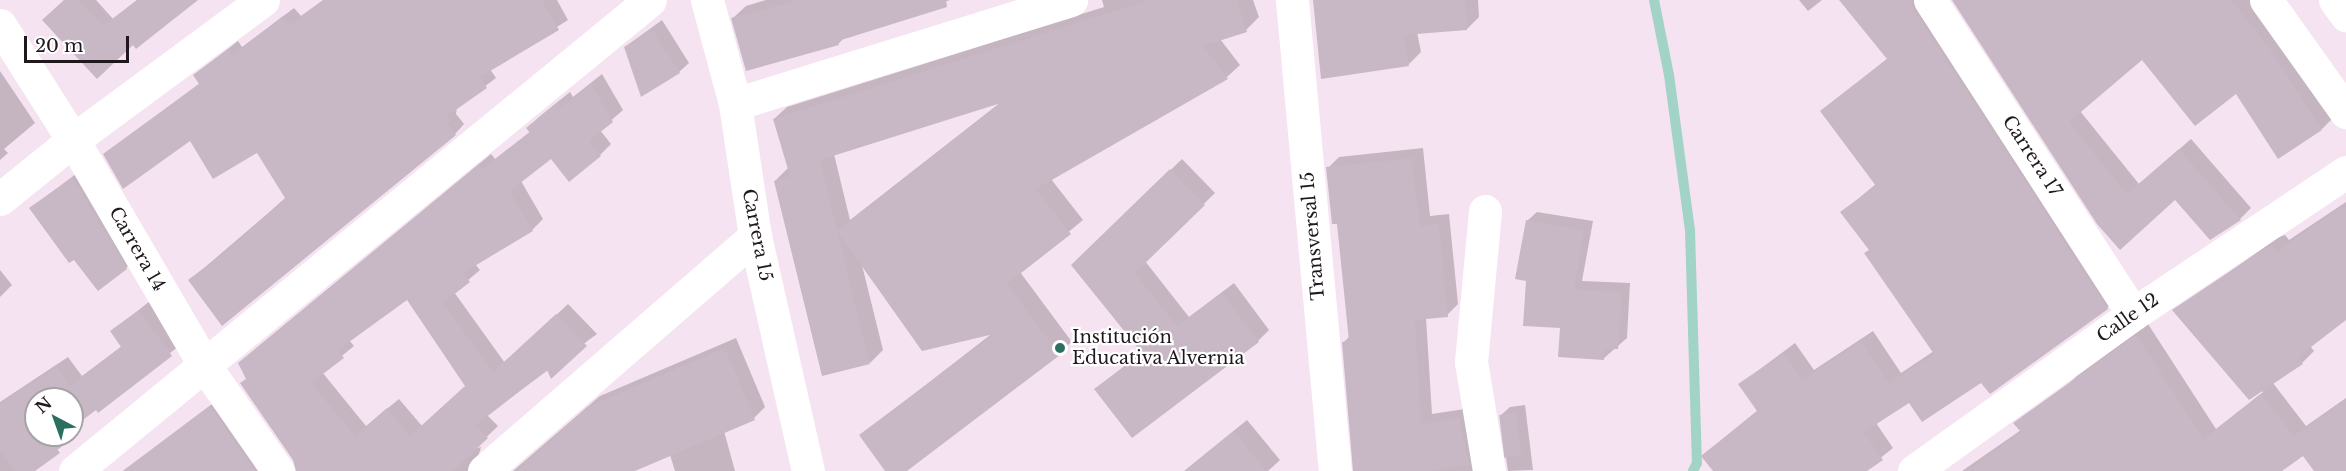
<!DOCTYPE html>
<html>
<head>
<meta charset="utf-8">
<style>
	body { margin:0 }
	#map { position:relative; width:2346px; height:471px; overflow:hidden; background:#f5e3f1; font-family:"Libre Baskerville",serif }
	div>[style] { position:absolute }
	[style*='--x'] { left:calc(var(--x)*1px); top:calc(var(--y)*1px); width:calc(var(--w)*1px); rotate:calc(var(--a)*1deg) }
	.shadow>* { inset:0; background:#0003 }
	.stream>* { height:10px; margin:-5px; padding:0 5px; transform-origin:5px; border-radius:5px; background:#a1d4c6 }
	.building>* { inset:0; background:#c8b7c4; transform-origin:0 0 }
	.minor>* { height:33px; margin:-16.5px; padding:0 16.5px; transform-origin:16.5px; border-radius:16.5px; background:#fff }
	.dots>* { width:16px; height:16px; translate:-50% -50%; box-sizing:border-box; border:3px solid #fff; border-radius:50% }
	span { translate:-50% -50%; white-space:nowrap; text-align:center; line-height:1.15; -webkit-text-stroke:4.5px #fff; paint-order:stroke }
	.street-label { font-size:18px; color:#1f191d }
	.poi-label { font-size:18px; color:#1f191d }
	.left { translate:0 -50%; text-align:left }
	.north { position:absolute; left:24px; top:387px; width:60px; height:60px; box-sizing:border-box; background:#fff; border:2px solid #a5a3a5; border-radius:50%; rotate:319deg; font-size:16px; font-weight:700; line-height:24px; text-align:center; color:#1f191d }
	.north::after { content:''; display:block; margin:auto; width:21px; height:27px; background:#2c6f60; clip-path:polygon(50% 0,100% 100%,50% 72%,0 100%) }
	.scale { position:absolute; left:24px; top:36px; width:105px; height:27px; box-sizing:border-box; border:3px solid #1f191d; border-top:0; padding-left:8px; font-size:18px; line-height:21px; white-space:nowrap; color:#1f191d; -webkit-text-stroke:4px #fff; paint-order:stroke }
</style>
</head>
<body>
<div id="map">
	<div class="shadow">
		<div style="clip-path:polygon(66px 0,96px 0,113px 19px,137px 0,196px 0,133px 43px,98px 76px)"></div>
		<div style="clip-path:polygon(323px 0,557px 0,568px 20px,490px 69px,496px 78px,457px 107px,456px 114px,464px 124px,455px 134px,190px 280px,287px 197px,257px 151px,191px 139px,105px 155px,200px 83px,195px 75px,238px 41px,242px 47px,294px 8px,301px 16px)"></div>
		<div style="clip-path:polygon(766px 0,950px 0,845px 37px,838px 44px,733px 18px,746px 6px)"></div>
		<div style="clip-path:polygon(evenodd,1102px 0,1253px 0,1259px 17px,1246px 30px,1220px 39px,1240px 65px,1227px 77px,1051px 179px,1083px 220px,1020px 272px,1072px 342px,905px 471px,887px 471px,861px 435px,994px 332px,861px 261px,883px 350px,870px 363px,775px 181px,788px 168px,774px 119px,787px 107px,1104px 7px,1102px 0,1001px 102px,850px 220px,834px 154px,1001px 102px)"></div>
		<div style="clip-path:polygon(1315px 0,1478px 0,1479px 17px,1467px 29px,1417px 32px,1421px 52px,1409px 64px)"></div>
		<div style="clip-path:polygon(1799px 0,1822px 0,1808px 11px)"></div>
		<div style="clip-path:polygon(1841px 0,1926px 0,2118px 297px,2107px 308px,1981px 381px,1910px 401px,1876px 423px,1893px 448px,1864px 471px,1715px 471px,1703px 456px,1758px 410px,1740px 384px,1795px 343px,1814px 370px,1873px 331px,1901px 373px,1934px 351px,1871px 249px,1842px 212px,1876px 184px,1822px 111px,1888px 58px)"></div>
		<div style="clip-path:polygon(1954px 0,2251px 0,2333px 118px,2322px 129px,2236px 92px,2142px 58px,2080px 111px,2139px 184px,2191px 139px,2251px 208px,2240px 219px,2175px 197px,2120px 247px)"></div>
		<div style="clip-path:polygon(662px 20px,689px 63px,679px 72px,625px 47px)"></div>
		<div style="clip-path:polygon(0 71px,35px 123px,4px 149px,8px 153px,0 160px)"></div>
		<div style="clip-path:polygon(evenodd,602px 74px,623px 110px,600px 130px,611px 144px,600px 155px,552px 157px,521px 181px,543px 219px,532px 230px,475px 264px,480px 270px,454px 292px,505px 363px,568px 304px,597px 334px,487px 415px,498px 426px,474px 449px,481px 447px,476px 464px,483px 471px,331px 471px,247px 378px,240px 363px,491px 154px,495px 159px,531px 131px,528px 128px,539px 117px,570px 92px,573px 97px,602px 74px,407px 298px,466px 386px,422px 426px,399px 399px,366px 426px,322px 372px,354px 346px,349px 340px,407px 298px)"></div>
		<div style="clip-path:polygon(1423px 148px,1430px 216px,1449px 214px,1458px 304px,1447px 315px,1426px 318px,1432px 414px,1471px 408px,1487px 471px,1354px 471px,1344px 342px,1350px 336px,1338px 222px,1328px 168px,1339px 157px)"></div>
		<div style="clip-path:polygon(1182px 159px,1215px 193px,1145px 261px,1189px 317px,1234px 283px,1269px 330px,1258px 341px,1096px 389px,1142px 352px,1073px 265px)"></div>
		<div style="clip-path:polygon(81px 170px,134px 260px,126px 268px,75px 257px,31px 208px)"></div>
		<div style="clip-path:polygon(2346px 202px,2346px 318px,2310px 346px,2314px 351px,2302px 363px,2273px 383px,2306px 426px,2346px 398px,2346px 471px,2316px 471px,2304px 454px,2253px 471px,1962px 471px,2021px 430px,2077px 376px,2148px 324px,2216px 429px,2263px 392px,2174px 311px,2279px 237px,2285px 235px,2289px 240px)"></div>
		<div style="clip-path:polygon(1537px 212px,1593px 221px,1582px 281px,1630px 283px,1627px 338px,1603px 359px,1561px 326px,1527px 280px,1527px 221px)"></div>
		<div style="clip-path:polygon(0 270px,12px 285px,0 297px)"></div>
		<div style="clip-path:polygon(150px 301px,182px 344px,72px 426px,72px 399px,36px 399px,36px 435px,65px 435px,69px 441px,29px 471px,0 471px,0 402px,68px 357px,82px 376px,122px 346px,112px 331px)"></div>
		<div style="clip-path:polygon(736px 338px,765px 407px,754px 418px,724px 431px,735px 471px,675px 471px,670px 455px,632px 471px,513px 471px,600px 396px)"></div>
		<div style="clip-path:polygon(220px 398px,271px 471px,123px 471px,124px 470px)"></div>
		<div style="clip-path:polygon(1525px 405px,1533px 470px,1508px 471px,1500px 416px,1510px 407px)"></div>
		<div style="clip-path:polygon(1247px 420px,1280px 460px,1268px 471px,1184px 471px)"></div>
	</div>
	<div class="stream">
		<div style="--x:1654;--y:0;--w:76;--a:78.7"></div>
		<div style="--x:1669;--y:75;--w:156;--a:82.3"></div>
		<div style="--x:1690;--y:230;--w:233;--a:88.3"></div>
		<div style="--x:1697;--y:463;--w:9;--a:117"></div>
	</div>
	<div class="building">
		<div style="clip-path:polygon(64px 0,78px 0,103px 26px,137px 0,198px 0,136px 49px,133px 45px,97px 79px,42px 20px)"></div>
		<div style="clip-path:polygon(324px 0,542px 0,559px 30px,480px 77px,487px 88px,447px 116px,451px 121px,447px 124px,456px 135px,222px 326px,188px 280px,228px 250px,285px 198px,257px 153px,213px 179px,190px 141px,123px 189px,103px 154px,199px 84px,193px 75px,228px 49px,232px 56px,283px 16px,290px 25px)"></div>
		<div style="clip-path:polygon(798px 0,946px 0,947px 7px,838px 41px,839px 45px,746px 71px,731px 18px)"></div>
		<div style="clip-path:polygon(evenodd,1149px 0,1237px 0,1247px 32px,1203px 46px,1228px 79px,1036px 189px,1071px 234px,1007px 284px,1060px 355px,907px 471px,885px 471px,859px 435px,994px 334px,922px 351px,837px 231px,870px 364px,822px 376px,774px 181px,790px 176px,773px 119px,1149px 0,1001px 103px,837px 231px,820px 160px,1001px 103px)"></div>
		<div style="clip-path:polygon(1313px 0,1465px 0,1467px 30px,1404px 35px,1409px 66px,1321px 79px)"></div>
		<div style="clip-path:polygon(1839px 0,1911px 0,1914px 10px,2108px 309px,1990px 394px,1981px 383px,1922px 422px,1909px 403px,1864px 432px,1883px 460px,1867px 471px,1713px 471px,1701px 456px,1757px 411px,1738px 384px,1784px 353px,1802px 380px,1861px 341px,1889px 383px,1934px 354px,1864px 253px,1869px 250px,1840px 212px,1876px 186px,1820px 111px,1887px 59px)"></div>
		<div style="clip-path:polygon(1952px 0,2231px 0,2271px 50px,2322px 130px,2278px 159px,2236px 94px,2195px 126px,2142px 60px,2069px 122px,2127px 194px,2179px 149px,2241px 220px,2210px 240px,2175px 200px,2120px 250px,2097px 224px)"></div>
		<div style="clip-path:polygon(652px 29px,680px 73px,641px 97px,624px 47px)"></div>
		<div style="clip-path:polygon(evenodd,591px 84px,613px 122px,589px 141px,601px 156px,569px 182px,551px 159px,510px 191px,533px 231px,463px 273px,470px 282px,443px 303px,493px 372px,556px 314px,587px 346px,551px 379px,547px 370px,476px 425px,488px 438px,453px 471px,296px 471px,293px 460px,240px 383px,246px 379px,238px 363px,479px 164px,483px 169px,530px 133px,526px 128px,558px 102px,562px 107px,591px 84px,407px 300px,465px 386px,410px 436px,387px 408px,355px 436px,311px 383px,344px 358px,338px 350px,407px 300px)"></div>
		<div style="clip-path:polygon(1412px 158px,1420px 226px,1439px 224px,1448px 317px,1415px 320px,1421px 424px,1460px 418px,1469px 465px,1432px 471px,1353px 471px,1342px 342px,1349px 341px,1337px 224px,1332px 224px,1326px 167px)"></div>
		<div style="clip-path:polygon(1170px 169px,1205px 205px,1135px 273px,1177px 326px,1222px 293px,1259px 342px,1132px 438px,1094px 389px,1142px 353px,1071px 265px)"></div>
		<div style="clip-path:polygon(73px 177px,127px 269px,98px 291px,74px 260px,69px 263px,29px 208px)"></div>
		<div style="clip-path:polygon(2346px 204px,2346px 320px,2298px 357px,2303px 364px,2249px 400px,2172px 310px,2265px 248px,2273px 246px,2277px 251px)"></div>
		<div style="clip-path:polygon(1526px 220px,1584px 230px,1574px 290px,1622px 292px,1618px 349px,1605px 349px,1604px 360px,1558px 357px,1560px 328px,1523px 326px,1526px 281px,1515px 279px)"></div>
		<div style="clip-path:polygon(139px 310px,172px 356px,98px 413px,96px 410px,72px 428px,72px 399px,36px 399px,36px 435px,62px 435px,52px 442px,60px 453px,35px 471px,15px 471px,0 450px,0 403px,57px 367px,70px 386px,121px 347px,110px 331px)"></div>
		<div style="clip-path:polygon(2136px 335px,2204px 439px,2261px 394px,2294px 436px,2346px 399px,2346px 471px,2314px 471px,2303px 456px,2282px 471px,1966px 471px,2021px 432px,2013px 423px)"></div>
		<div style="clip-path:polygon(725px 348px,755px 420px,635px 471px,516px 471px,587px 407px)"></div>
		<div style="clip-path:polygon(210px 406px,255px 471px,124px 471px,182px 427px)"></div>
		<div style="left:1516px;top:413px;width:43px;height:17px;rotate:83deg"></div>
		<div style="clip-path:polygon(1234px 431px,1266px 471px,1185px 471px)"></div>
	</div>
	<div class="minor">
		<div style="--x:707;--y:0;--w:108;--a:74.9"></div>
		<div style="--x:735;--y:104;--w:134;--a:81.4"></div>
		<div style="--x:755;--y:236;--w:241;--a:77.3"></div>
		<div style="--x:1292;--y:0;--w:473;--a:84.8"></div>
		<div style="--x:1930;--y:0;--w:374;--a:57.1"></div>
		<div style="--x:2266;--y:0;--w:138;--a:54.5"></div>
		<div style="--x:2335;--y:0;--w:19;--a:54"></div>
		<div style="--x:0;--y:25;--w:136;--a:57.6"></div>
		<div style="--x:73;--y:140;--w:262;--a:59.7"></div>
		<div style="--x:205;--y:366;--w:128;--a:55.2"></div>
		<div style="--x:735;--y:104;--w:352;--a:-17.2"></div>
		<div style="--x:0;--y:199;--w:94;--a:-38.9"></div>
		<div style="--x:73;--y:140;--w:236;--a:-36.4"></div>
		<div style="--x:1485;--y:211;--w:152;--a:95.3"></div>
		<div style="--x:1471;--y:362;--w:110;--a:80.6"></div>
		<div style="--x:75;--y:471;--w:743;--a:-39.32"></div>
		<div style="--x:484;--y:471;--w:359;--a:-40.9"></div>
		<div style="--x:1914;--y:471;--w:269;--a:-35.6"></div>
		<div style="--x:2133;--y:314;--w:256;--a:-33.7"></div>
	</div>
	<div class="dots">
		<div style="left:1060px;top:348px;background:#2c6f60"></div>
	</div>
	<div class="street-label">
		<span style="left:2032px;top:156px;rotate:57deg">Carrera 17</span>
		<span style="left:757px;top:235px;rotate:79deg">Carrera 15</span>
		<span style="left:1313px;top:236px;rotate:-95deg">Transversal 15</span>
		<span style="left:137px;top:249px;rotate:60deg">Carrera 14</span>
		<span style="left:2128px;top:318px;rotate:-35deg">Calle 12</span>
	</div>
	<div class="poi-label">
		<span class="left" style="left:1072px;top:348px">Institución<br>Educativa Alvernia</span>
	</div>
	<div class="north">N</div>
	<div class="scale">20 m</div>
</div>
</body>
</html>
